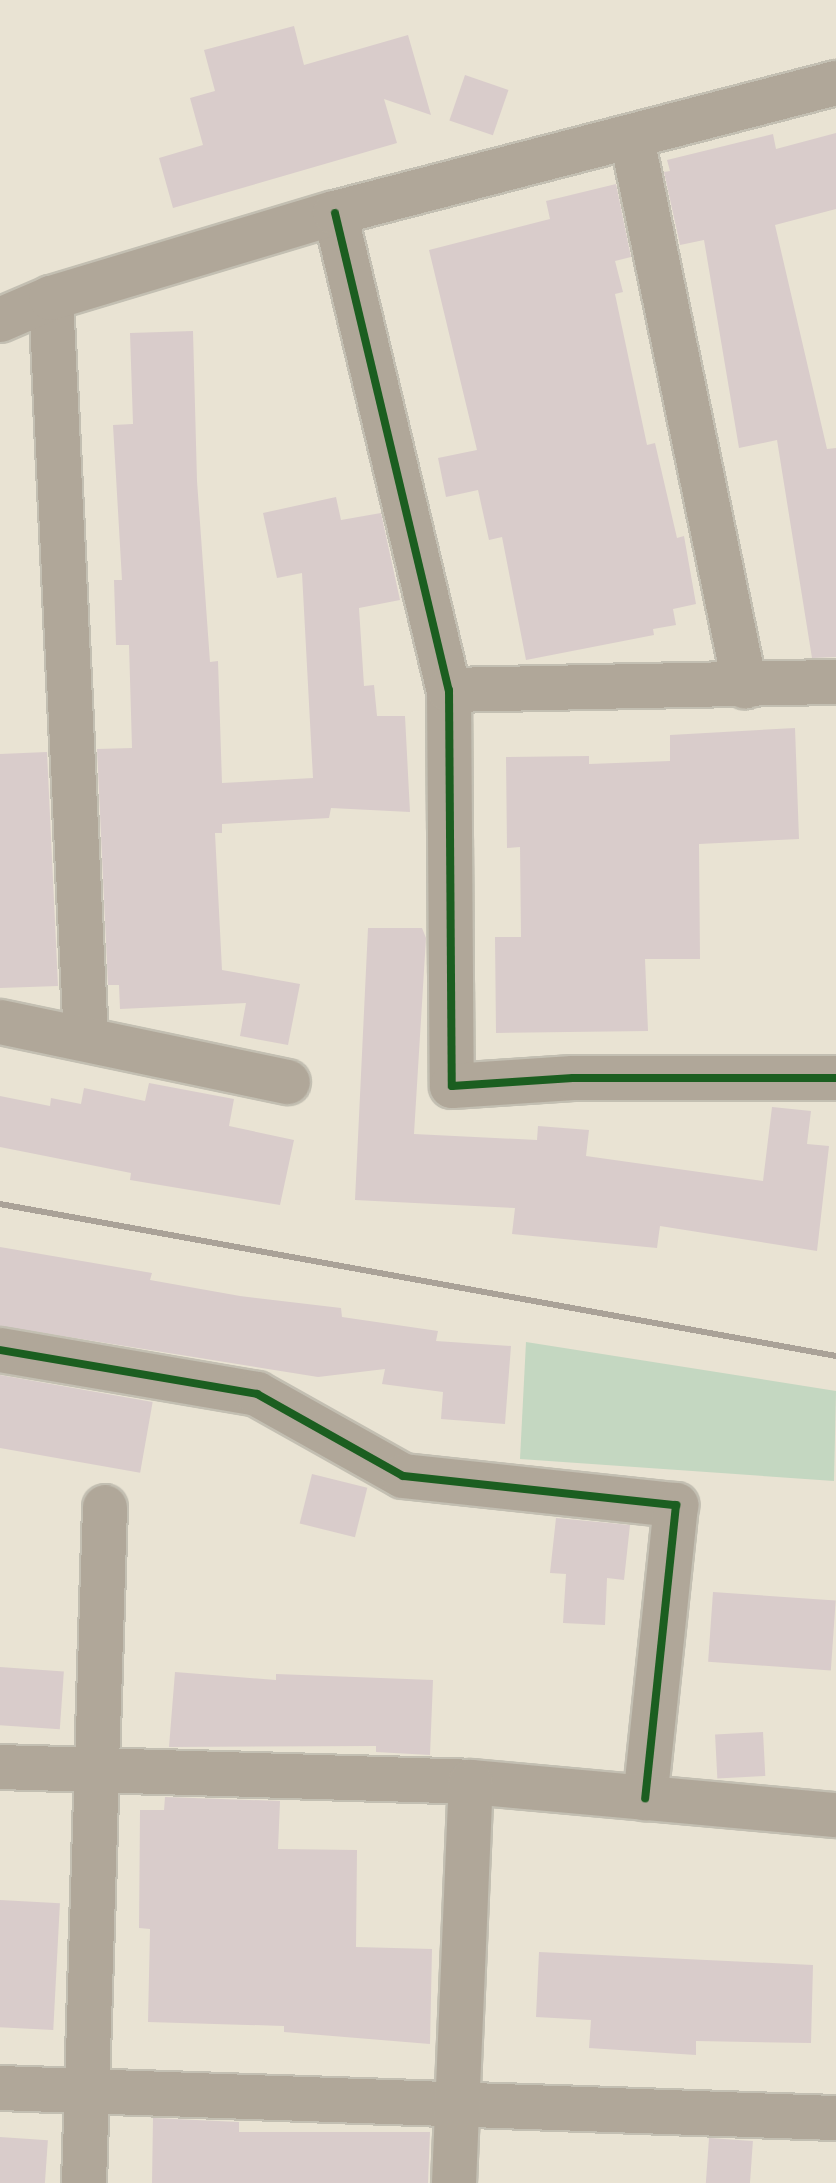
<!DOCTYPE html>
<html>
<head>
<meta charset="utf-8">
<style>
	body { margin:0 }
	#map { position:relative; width:836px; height:2183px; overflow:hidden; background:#e9e3d3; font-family:"Times New Roman",serif }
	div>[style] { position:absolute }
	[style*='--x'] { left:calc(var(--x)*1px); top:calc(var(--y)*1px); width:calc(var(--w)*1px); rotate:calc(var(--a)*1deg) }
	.green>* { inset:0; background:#c4d7c1 }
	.building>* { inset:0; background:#d9cccb; transform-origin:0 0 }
	.roads { filter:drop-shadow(2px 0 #c3bfb2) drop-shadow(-2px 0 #c3bfb2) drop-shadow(0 2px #c3bfb2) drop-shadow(0 -2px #c3bfb2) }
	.street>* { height:44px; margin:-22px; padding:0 22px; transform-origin:22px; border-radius:22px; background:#b0a799 }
	.rail>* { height:6px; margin:-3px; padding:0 3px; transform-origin:3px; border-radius:3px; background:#aaa298 }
	.cycleway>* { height:8px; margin:-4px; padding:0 4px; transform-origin:4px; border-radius:4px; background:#1b5e20 }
	span { translate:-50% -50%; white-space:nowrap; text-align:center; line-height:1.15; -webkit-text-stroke:7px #fff; paint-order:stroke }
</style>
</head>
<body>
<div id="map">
	<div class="green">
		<div style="clip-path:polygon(526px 1342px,836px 1391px,834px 1481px,520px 1459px)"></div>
	</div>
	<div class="building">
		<div style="clip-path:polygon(294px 26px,304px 65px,408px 35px,431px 115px,384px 99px,397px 143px,173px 208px,159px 158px,203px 145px,190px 98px,215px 91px,204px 50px)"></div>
		<div style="left:465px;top:75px;width:46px;height:48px;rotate:19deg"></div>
		<div style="clip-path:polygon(836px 133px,836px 209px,775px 225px,827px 449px,836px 448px,836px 657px,812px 658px,777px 440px,739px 448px,704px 240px,680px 245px,664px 172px,670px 171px,667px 160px,773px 134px,776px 149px)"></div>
		<div style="clip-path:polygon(616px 184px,631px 257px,615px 261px,623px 292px,615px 294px,647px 445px,655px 443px,677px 538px,684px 536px,696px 604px,673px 609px,676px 625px,653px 629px,654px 635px,526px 660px,502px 537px,489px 540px,478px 490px,446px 497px,438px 458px,477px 450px,429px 250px,550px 219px,546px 201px)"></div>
		<div style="clip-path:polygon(193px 331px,197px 481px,210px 662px,218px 661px,222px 783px,313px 778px,302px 573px,277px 578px,263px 513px,336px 497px,341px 520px,381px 513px,400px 600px,359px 608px,364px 686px,374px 685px,377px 716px,405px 716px,410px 812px,331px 808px,329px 818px,222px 824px,222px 833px,215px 833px,222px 970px,300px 984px,288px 1045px,240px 1036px,246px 1003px,120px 1009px,119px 985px,108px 985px,97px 749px,132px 748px,129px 645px,116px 645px,114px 580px,122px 580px,113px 425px,133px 424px,130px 333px)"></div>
		<div style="clip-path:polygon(795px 728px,799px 839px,699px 844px,700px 959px,645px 959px,648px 1031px,496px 1033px,495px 937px,521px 937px,520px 847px,507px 848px,506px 757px,589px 756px,589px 764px,670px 761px,670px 735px)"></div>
		<div style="clip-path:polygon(47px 752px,58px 986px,0 988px,0 754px)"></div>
		<div style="clip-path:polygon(368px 928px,422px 928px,426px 938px,414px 1134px,537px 1140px,538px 1126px,589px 1130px,586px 1156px,763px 1181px,772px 1107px,811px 1111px,807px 1144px,829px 1146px,817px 1251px,660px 1226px,657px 1248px,512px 1234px,515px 1208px,355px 1200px)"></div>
		<div style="clip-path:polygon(149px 1083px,234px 1099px,229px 1126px,294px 1140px,280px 1205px,130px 1180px,131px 1173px,0 1147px,0 1096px,50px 1106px,51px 1098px,81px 1104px,84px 1088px,145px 1101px)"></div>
		<div style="clip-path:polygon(0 1247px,152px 1273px,150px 1280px,240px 1296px,341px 1308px,342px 1317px,438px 1331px,436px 1341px,511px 1346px,505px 1424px,441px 1419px,443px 1392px,382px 1384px,385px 1369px,318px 1377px,0 1326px)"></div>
		<div style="left:0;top:1375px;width:155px;height:72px;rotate:10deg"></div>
		<div style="left:312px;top:1474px;width:57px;height:51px;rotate:14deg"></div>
		<div style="clip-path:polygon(556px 1518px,630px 1525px,624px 1580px,607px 1578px,605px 1625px,563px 1623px,566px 1574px,550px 1573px)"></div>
		<div style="left:713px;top:1592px;width:123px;height:70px;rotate:4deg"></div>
		<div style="left:0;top:1667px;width:64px;height:58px;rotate:4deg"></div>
		<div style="clip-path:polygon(175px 1672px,276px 1680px,276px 1674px,433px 1680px,430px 1755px,376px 1752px,376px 1746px,169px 1747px)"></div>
		<div style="left:763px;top:1732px;width:44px;height:48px;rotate:87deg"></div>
		<div style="clip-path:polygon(165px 1797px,280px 1801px,278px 1849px,357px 1850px,356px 1947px,432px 1949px,430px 2044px,284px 2032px,284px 2026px,148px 2022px,150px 1929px,139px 1928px,140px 1810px,164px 1810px)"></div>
		<div style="left:0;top:1900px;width:60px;height:127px;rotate:3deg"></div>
		<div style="clip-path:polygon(539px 1952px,813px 1965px,811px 2043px,696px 2041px,696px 2055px,589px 2048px,591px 2020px,536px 2017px)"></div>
		<div style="clip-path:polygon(153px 2118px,239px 2122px,239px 2132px,430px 2132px,428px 2183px,152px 2183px)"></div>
		<div style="left:0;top:2137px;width:48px;height:46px;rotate:4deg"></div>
		<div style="left:709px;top:2138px;width:44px;height:45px;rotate:4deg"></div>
	</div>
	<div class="roads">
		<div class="street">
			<div style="--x:632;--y:139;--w:559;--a:78.33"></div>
			<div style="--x:335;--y:213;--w:490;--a:76.6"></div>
			<div style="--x:449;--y:690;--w:396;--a:89.6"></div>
			<div style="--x:452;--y:1086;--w:121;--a:-3.8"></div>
			<div style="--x:573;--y:1078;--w:263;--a:0"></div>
			<div style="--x:51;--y:298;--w:742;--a:87.3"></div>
			<div style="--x:0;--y:320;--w:56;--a:-23.3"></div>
			<div style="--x:51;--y:298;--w:296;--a:-16.7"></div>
			<div style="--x:335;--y:213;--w:518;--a:-14.55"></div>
			<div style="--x:449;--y:690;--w:387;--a:-1.2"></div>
			<div style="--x:0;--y:1022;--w:294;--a:11.8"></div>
			<div style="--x:0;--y:1350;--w:261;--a:9.7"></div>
			<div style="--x:257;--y:1394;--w:167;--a:29.3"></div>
			<div style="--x:403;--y:1476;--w:275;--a:6.1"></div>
			<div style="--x:676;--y:1505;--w:295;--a:96"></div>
			<div style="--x:0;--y:1767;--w:471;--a:1.8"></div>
			<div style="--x:471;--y:1782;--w:366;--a:5.2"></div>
			<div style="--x:0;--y:2088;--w:837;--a:2.06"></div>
			<div style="--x:84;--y:2183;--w:676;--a:-88.22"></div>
			<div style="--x:454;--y:2183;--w:401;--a:-87.6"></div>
		</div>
	</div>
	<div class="rail">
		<div style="--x:0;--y:1204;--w:850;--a:10.3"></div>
	</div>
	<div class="cycleway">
		<div style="--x:335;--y:213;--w:490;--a:76.6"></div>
		<div style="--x:449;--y:690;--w:396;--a:89.6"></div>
		<div style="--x:452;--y:1086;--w:121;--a:-3.8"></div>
		<div style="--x:573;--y:1078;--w:263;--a:0"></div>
		<div style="--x:0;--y:1350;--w:261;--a:9.7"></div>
		<div style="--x:257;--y:1394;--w:167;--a:29.3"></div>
		<div style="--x:403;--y:1476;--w:275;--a:6.1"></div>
		<div style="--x:676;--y:1505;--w:295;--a:96"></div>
	</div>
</div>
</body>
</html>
